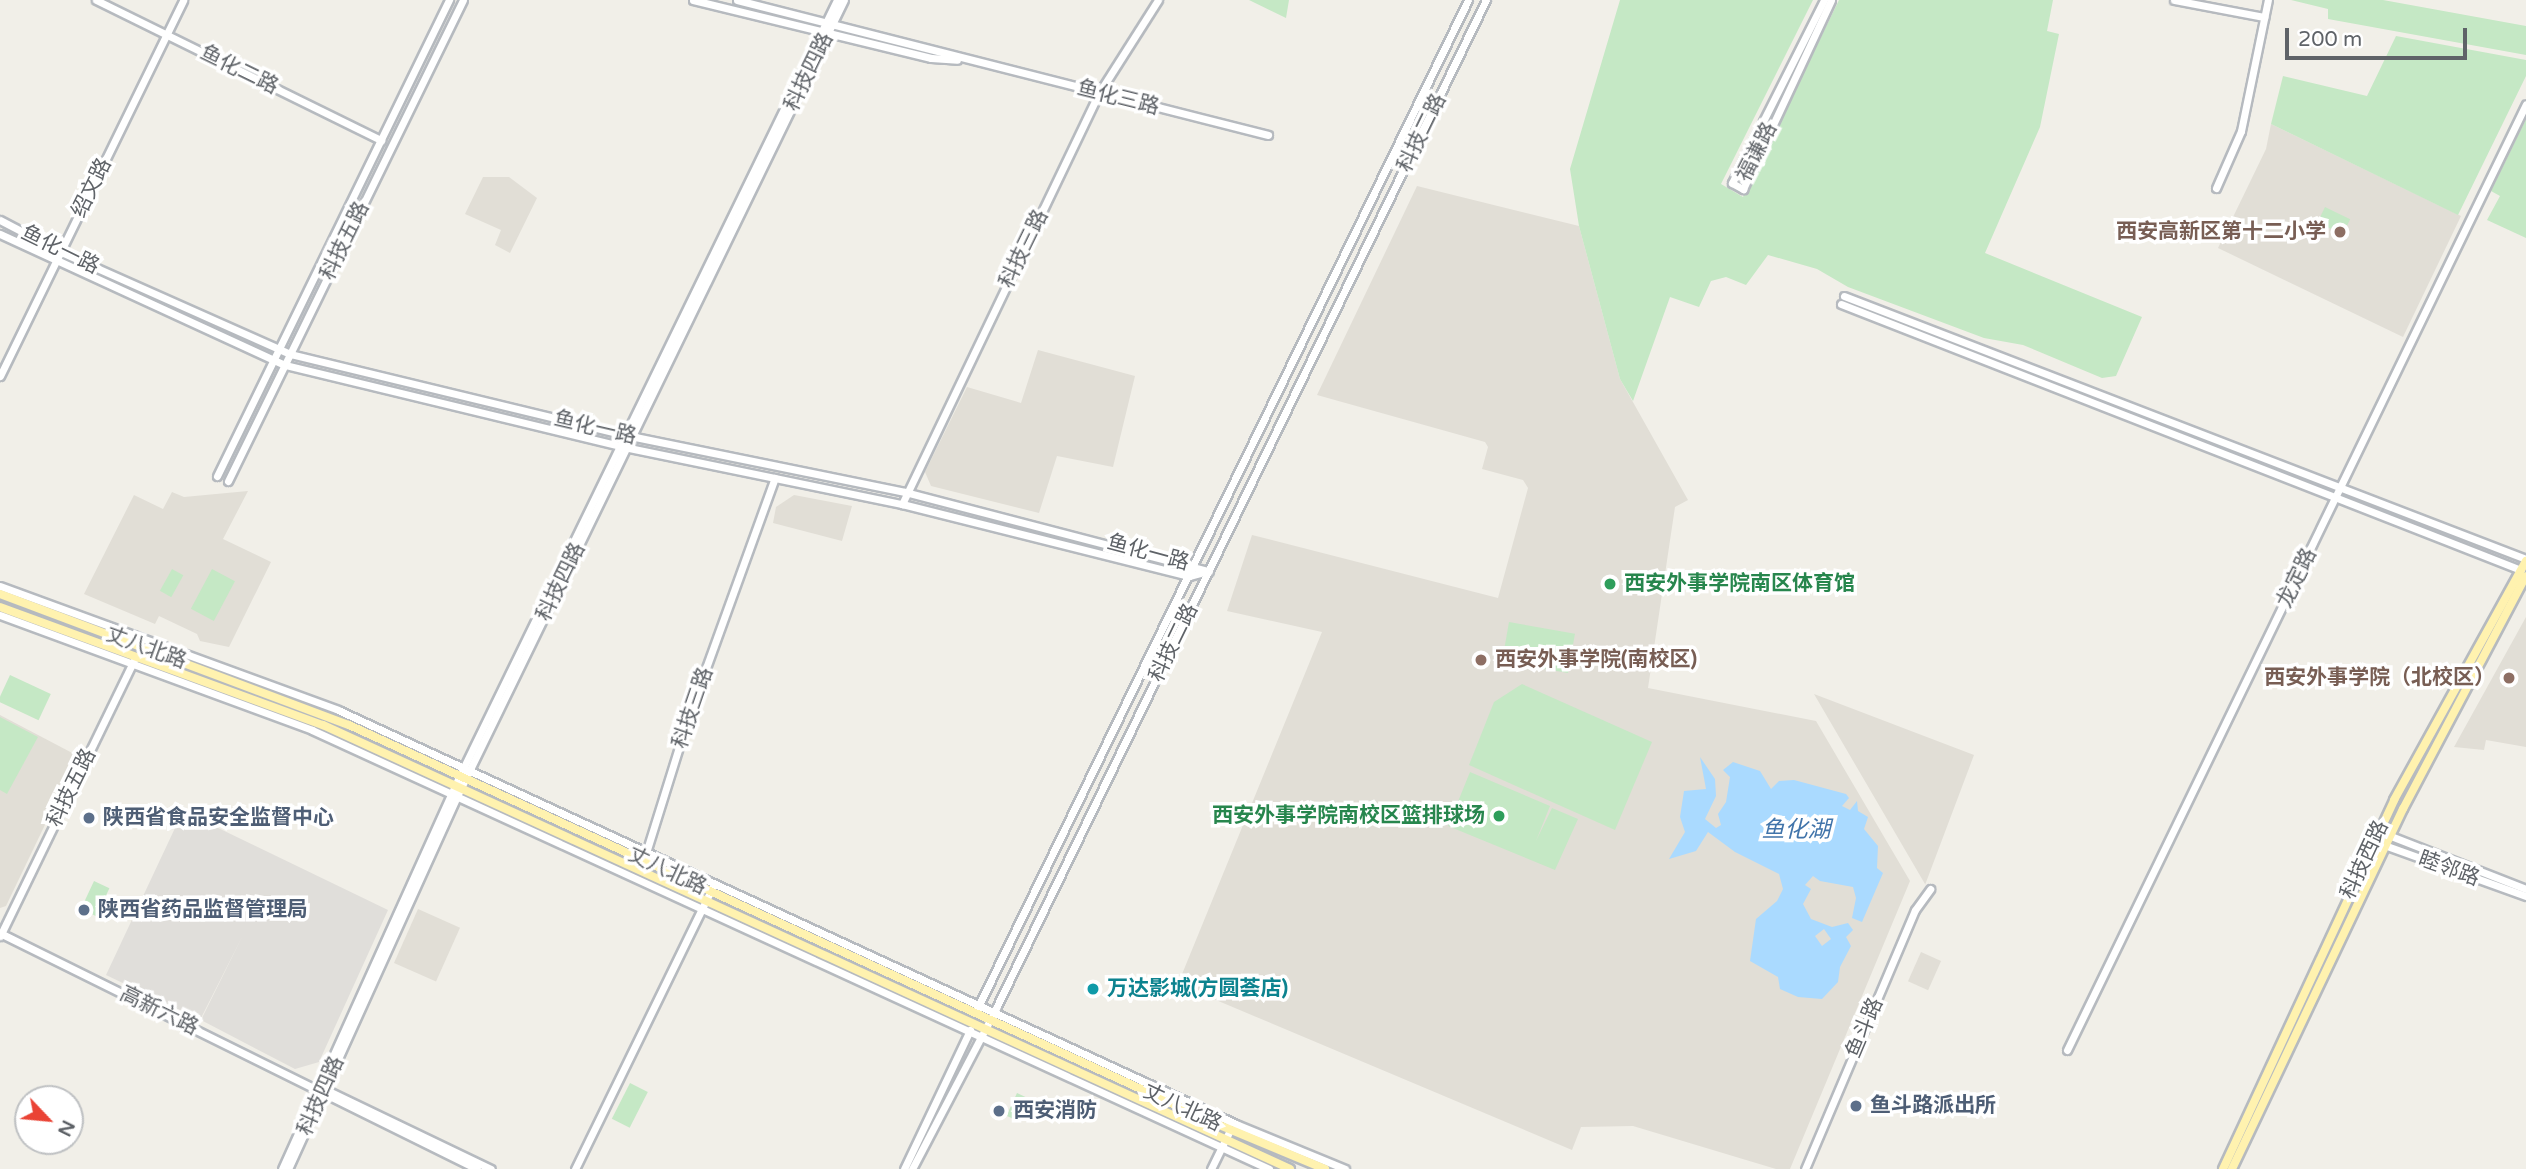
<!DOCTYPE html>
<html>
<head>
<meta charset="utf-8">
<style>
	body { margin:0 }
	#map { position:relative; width:2526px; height:1169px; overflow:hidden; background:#f1efe8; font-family:"Varela Round","Noto Sans SC",sans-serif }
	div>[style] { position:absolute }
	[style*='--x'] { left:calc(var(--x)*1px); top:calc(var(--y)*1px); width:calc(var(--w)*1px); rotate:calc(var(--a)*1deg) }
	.industrial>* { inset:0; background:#e0deda }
	.education>* { inset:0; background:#e1ded6; transform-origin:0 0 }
	.green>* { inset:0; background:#c5e8c5; transform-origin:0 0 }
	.water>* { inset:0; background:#aadaff }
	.roads { filter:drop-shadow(2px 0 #b6babf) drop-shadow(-2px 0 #b6babf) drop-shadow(0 2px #b6babf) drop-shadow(0 -2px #b6babf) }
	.secondary>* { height:7px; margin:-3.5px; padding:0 3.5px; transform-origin:3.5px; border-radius:3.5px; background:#fff }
	.primary>* { height:8px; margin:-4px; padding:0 4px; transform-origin:4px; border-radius:4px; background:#fff2af }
	.dots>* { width:19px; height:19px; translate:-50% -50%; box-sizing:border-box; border:4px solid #fff; border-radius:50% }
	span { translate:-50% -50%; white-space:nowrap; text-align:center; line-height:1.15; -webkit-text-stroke:7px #fff; paint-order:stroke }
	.street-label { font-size:21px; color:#5f6368 }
	.education-label { font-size:21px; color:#785e54; font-weight:700 }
	.right { translate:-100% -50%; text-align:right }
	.left { translate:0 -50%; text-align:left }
	.leisure-label { font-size:21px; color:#27864d; font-weight:700 }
	.service-label { font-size:21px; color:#4e5e75; font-weight:700 }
	.culture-label { font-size:21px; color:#0d838f; font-weight:700 }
	.water-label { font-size:23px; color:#4174aa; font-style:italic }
	.north { position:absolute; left:14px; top:1085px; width:70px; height:70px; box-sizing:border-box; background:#fff; border:2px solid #bfc1c3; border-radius:50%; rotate:116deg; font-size:19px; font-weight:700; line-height:28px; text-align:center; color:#5f6368 }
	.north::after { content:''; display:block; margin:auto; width:24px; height:32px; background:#ea4335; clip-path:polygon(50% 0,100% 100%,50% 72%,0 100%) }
	.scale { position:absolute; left:2285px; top:28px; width:182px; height:32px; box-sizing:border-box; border:4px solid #5f6368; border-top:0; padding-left:9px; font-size:21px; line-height:24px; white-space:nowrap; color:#5f6368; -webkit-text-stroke:5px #fff; paint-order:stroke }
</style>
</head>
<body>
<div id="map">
	<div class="industrial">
		<div style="clip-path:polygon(183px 811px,388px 910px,319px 1062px,295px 1069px,201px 1020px,242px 937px,200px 1020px,106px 975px)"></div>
	</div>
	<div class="education">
		<div style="clip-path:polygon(2271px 124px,2461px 216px,2403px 337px,2218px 248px,2266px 149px)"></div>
		<div style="clip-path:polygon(483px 177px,509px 177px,537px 198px,510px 253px,495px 245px,501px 230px,465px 214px)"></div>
		<div style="clip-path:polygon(1417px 186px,1579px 226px,1620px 379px,1688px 500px,1675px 507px,1648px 688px,1816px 721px,1910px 881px,1790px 1169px,1776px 1169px,1633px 1126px,1581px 1127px,1572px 1150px,1178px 984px,1322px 632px,1227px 611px,1252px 535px,1498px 598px,1528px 488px,1523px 480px,1482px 469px,1488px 447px,1485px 442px,1317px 395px)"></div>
		<div style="clip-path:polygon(1038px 350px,1135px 376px,1113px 467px,1057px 456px,1039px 513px,931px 486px,925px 472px,967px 387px,1021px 403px)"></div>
		<div style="clip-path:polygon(248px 491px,223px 539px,271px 562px,229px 647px,200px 641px,197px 634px,159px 616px,155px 624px,84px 594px,134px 495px,163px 509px,172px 492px,184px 497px)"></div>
		<div style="clip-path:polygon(794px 495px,852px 506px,842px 541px,773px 523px,776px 507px)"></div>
		<div style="clip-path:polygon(2526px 617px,2526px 747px,2486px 740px,2484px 750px,2454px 747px)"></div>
		<div style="clip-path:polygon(1814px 694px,1974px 755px,1925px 885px,1925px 884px)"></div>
		<div style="clip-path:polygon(0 715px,78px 756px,6px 906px,0 908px)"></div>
		<div style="left:418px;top:909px;width:46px;height:59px;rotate:24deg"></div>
		<div style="left:1921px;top:952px;width:22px;height:32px;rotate:24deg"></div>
	</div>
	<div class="green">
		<div style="clip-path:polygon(1249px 0,1289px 0,1286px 18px)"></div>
		<div style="clip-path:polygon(1620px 0,1813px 0,1721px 184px,1743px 197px,1839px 0,2053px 0,2047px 31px,2059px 34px,2040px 127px,1985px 253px,2142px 317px,2116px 376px,2102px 378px,2023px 345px,1984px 338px,1848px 287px,1817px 269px,1768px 255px,1746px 285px,1726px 277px,1711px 281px,1699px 307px,1670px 297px,1633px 401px,1620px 379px,1579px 226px,1570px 169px)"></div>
		<div style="clip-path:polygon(2291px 0,2383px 0,2526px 26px,2526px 55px,2328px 19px,2328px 9px)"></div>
		<div style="clip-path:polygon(2396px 36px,2526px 60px,2526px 76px,2458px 215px,2271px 124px,2283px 76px,2367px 96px)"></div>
		<div style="clip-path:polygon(2526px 119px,2526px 238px,2487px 220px,2500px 196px,2491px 191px)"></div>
		<div style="left:2325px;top:207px;width:28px;height:17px;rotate:26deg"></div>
		<div style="left:172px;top:569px;width:13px;height:25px;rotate:29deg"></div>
		<div style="left:212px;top:569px;width:26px;height:45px;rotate:28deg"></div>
		<div style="left:1509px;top:622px;width:67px;height:40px;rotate:10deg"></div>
		<div style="left:10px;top:675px;width:45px;height:29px;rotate:25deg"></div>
		<div style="clip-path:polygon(1522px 684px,1652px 742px,1615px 830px,1469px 765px,1494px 702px)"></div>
		<div style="clip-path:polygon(0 717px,38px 737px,7px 794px,0 790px)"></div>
		<div style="clip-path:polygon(1470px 772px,1550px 806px,1536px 841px,1552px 808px,1578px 819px,1555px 870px,1448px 826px)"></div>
		<div style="left:94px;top:881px;width:17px;height:31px;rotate:25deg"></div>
		<div style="left:630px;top:1083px;width:20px;height:40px;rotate:27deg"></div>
		<div style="left:1017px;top:1093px;width:14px;height:25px;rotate:25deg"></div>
	</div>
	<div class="water">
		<div style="clip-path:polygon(evenodd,1700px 757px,1715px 779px,1716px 796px,1705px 819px,1716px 828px,1721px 825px,1718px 814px,1726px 802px,1730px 777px,1723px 770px,1733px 762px,1760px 771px,1771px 789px,1779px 781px,1794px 780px,1846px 794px,1849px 798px,1842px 806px,1850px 810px,1857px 801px,1858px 811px,1868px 817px,1864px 829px,1878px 846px,1877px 868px,1883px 873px,1862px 922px,1852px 918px,1856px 898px,1853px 887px,1820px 881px,1813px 876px,1805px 885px,1811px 889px,1803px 904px,1811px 919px,1832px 927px,1848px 923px,1853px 930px,1846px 937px,1851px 946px,1840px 967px,1838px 982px,1822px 999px,1798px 997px,1780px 989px,1778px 977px,1750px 961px,1756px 919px,1777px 901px,1783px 889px,1779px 874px,1735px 852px,1708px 832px,1696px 851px,1669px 859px,1685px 832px,1680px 817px,1684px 791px,1706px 789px,1700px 757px,1824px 929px,1831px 939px,1822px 946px,1815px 936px,1824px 929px)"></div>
	</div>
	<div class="roads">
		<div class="secondary">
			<div style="--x:96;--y:0;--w:318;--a:26.2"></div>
			<div style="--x:693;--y:0;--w:245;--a:13.7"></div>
			<div style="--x:931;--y:58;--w:26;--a:4"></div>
			<div style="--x:737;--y:0;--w:548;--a:14.26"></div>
			<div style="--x:1824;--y:0;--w:205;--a:116.7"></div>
			<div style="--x:1732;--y:183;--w:13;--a:29"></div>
			<div style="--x:1743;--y:189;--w:208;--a:-65"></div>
			<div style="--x:2174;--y:0;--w:92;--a:10.7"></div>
			<div style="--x:2216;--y:188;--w:62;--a:-66.3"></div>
			<div style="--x:2241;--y:131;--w:134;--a:-78.4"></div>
			<div style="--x:0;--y:220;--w:69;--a:27.7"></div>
			<div style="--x:61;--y:252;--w:251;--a:24"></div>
			<div style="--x:290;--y:354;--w:345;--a:13.6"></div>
			<div style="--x:625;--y:435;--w:286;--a:11.5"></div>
			<div style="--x:905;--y:492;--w:314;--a:14.6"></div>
			<div style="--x:0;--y:234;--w:314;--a:24.7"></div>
			<div style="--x:285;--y:365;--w:344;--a:13.6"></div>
			<div style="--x:619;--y:446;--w:289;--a:11.6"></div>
			<div style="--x:902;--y:504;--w:296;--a:14.1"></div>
			<div style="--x:1189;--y:576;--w:20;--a:-15"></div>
			<div style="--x:1844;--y:296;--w:731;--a:21.09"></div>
			<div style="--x:1841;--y:304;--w:730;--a:21.36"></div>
			<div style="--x:0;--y:376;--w:418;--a:-64"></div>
			<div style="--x:217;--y:476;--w:530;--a:-64.02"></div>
			<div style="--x:228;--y:481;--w:535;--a:-63.96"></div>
			<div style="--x:902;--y:504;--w:456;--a:-64.4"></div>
			<div style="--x:1099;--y:93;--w:110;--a:-57.6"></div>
			<div style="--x:0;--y:586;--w:360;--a:20.1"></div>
			<div style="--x:338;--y:710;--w:989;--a:24.75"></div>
			<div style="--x:1236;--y:1124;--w:118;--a:22.4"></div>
			<div style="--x:0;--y:615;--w:333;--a:20.2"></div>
			<div style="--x:312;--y:730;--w:1053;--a:24.64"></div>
			<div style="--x:2378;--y:831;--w:159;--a:21.4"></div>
			<div style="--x:2373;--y:841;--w:163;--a:19.8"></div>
			<div style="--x:645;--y:856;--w:148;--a:-72.7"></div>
			<div style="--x:689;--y:715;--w:252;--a:-70.1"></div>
			<div style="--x:0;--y:933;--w:532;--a:26.32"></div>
			<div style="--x:0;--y:936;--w:307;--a:-64.1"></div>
			<div style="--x:977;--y:1009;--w:1122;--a:-64.05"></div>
			<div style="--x:2067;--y:1050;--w:1051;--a:-64.12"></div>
			<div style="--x:322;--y:1088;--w:187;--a:25.6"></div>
			<div style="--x:282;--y:1169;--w:432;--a:-65.7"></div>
			<div style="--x:460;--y:775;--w:862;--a:-64.06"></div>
			<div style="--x:288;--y:1169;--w:416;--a:-65.6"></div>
			<div style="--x:460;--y:790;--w:878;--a:-64.08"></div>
			<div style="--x:575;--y:1169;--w:315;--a:-64"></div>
			<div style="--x:904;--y:1169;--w:154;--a:-64.6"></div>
			<div style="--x:912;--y:1169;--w:182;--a:-62.4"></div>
			<div style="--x:996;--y:1008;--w:1121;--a:-64.08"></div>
			<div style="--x:1211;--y:1169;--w:43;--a:-64"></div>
			<div style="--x:1805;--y:1169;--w:281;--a:-67"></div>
			<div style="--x:1915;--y:910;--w:26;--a:-54"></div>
		</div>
		<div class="primary">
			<div style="--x:0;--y:594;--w:373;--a:20.6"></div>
			<div style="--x:349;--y:725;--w:955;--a:24.69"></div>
			<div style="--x:1217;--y:1124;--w:117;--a:22.6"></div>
			<div style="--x:0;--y:607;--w:344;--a:20.1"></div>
			<div style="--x:323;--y:725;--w:1064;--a:24.66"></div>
			<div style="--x:2223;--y:1169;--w:407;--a:-65.1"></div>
			<div style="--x:2394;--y:800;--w:273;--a:-61.1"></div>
			<div style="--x:2232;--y:1169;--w:399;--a:-64.6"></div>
			<div style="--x:2403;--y:809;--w:263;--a:-62.2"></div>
		</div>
	</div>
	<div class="dots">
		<div style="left:2340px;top:232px;background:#8d6e63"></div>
		<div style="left:1610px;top:584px;background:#2e9e5b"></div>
		<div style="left:1481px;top:660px;background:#8d6e63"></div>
		<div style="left:2509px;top:678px;background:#8d6e63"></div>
		<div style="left:1499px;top:816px;background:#2e9e5b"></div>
		<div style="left:89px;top:818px;background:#5c6f8a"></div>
		<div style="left:84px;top:910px;background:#5c6f8a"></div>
		<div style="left:1093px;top:989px;background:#0f9aa8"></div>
		<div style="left:1856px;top:1106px;background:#5c6f8a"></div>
		<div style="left:999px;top:1111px;background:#5c6f8a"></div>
	</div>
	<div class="street-label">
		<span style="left:239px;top:70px;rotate:26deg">鱼化二路</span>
		<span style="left:809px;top:72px;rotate:-64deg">科技四路</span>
		<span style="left:1118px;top:98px;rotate:14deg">鱼化三路</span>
		<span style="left:1422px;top:133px;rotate:-64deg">科技二路</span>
		<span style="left:1757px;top:152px;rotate:-63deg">福谦路</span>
		<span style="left:92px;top:188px;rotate:-64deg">绍文路</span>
		<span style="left:345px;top:241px;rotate:-64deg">科技五路</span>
		<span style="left:1024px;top:249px;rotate:-64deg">科技三路</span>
		<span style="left:60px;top:250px;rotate:26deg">鱼化一路</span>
		<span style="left:595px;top:428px;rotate:13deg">鱼化一路</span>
		<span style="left:1148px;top:553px;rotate:15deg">鱼化一路</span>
		<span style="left:2297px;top:578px;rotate:-64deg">龙定路</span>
		<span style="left:561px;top:582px;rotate:-64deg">科技四路</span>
		<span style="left:1174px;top:643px;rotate:-64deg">科技二路</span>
		<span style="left:146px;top:648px;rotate:20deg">丈八北路</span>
		<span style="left:693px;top:708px;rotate:-71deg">科技三路</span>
		<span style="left:72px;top:788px;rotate:-64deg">科技五路</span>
		<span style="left:2365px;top:860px;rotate:-65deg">科技西路</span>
		<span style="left:2449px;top:869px;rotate:20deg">睦邻路</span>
		<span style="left:667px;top:871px;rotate:25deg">丈八北路</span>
		<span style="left:159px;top:1011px;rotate:26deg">高新六路</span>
		<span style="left:1865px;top:1028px;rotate:-67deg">鱼斗路</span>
		<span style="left:321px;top:1096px;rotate:-66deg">科技四路</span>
		<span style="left:1182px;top:1108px;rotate:25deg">丈八北路</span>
	</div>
	<div class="education-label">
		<span class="right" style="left:2326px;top:232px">西安高新区第十二小学</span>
		<span class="left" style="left:1495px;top:660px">西安外事学院(南校区)</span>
		<span class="right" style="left:2495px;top:678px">西安外事学院（北校区）</span>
	</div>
	<div class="leisure-label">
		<span class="left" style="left:1624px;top:584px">西安外事学院南区体育馆</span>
		<span class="right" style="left:1485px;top:816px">西安外事学院南校区篮排球场</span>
	</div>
	<div class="service-label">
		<span class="left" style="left:103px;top:818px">陕西省食品安全监督中心</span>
		<span class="left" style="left:98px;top:910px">陕西省药品监督管理局</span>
		<span class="left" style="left:1870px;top:1106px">鱼斗路派出所</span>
		<span class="left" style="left:1013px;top:1111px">西安消防</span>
	</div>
	<div class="culture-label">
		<span class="left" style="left:1107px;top:989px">万达影城(方圆荟店)</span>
	</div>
	<div class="water-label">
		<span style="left:1796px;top:830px">鱼化湖</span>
	</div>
	<div class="north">N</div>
	<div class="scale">200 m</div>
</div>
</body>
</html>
